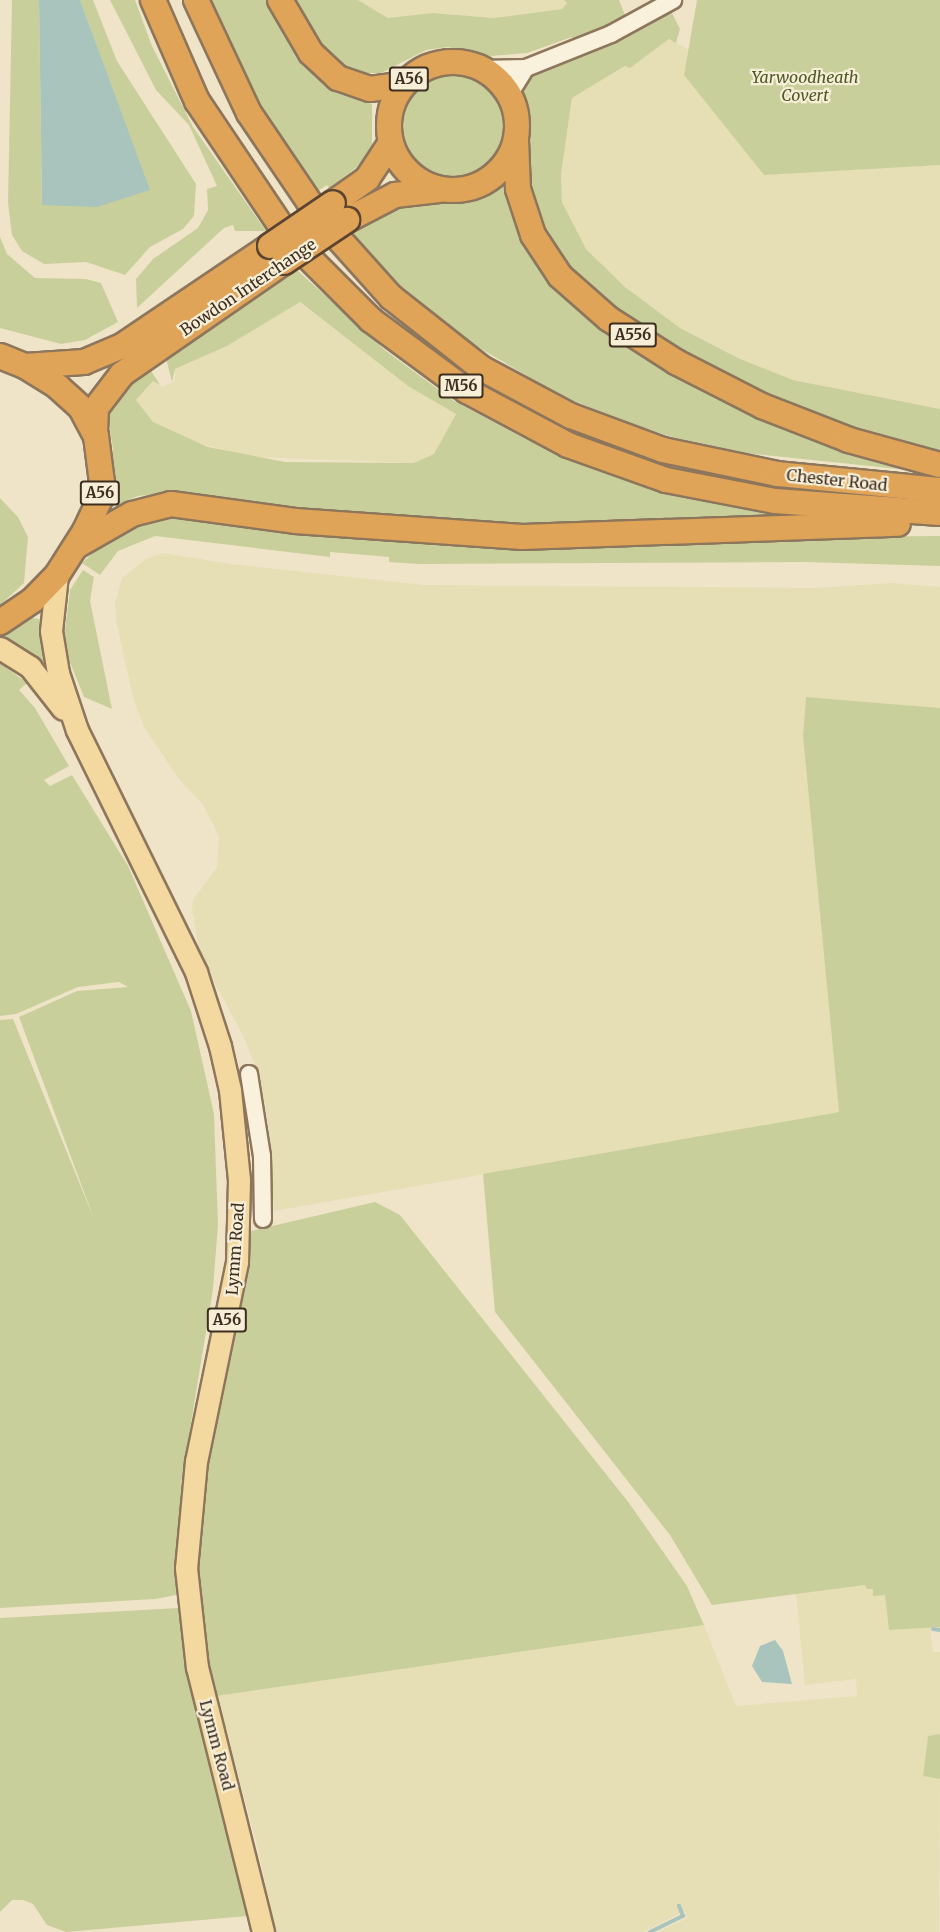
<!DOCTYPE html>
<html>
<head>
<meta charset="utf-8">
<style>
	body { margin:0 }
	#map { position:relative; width:940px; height:1932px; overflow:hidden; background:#f0e4c8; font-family:Merriweather,serif }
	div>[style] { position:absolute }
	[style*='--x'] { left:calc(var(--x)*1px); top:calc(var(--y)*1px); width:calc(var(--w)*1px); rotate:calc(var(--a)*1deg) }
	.farmland>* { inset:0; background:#e6deb5 }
	.green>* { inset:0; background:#c9cf9b }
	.round { border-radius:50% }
	.water>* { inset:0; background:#a9c4bc }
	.stream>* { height:4px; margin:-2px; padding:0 2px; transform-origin:2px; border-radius:2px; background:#a9c4bc }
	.roads { filter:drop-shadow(2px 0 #8d765c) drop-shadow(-2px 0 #8d765c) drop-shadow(0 2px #8d765c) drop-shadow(0 -2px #8d765c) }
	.minor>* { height:16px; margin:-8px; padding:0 8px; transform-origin:8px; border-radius:8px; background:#faf1dc }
	.major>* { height:21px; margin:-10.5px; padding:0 10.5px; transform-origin:10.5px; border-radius:10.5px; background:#f3d9a0 }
	.highway>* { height:24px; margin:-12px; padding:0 12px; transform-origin:12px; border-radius:12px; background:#e0a458 }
	.highway>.ring { margin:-12px; padding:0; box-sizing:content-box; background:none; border:24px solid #e0a458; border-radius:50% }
	.bridges { filter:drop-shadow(2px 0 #5b4430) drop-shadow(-2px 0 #5b4430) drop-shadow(0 2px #5b4430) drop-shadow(0 -2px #5b4430) }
	.highway-bridge>* { height:24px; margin:-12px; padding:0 12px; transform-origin:12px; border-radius:12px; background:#e0a458 }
	span { translate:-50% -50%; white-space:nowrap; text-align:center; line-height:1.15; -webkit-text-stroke:4.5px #f7eed8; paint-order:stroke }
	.shield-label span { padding:2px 4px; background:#f7eed8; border:2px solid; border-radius:4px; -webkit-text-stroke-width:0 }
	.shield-label { font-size:15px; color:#3d2e20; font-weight:700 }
	.park-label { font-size:16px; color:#4d5a26; font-style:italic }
	.street-label { font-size:16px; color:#3d2e20 }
</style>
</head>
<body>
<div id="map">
	<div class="farmland">
		<div style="clip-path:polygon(358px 0,564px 0,567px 3px,562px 9px,494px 18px,433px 13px,388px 18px)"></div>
		<div style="clip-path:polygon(669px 39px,688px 49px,685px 75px,765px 174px,940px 165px,940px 409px,793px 380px,738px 358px,680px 328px,625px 287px,586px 249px,562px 202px,561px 174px,572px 98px,626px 66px,631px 67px)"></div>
		<div style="clip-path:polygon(299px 302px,408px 386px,456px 414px,434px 454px,414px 463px,251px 457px,191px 441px,153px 422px,136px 400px,153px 381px,163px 387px,175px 381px,175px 369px,227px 346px)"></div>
		<div style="clip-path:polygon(163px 553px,230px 564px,424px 585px,814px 588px,892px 583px,940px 587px,940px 708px,806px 697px,803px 736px,839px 1112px,274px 1211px,268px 1122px,258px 1073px,243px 1035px,200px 956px,192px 908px,193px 900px,217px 867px,219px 836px,202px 803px,179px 779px,144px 727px,133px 697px,117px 625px,115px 603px,122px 578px,146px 559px)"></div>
		<div style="clip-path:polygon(866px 1585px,885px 1594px,890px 1630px,930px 1627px,933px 1652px,940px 1652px,940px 1734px,928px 1736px,923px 1776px,940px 1779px,939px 1932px,658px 1932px,687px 1918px,685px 1911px,643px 1932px,275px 1932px,258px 1848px,216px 1696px,704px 1625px,736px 1706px,857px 1696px,856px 1679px,805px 1685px,796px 1594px)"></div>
	</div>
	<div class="green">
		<div style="clip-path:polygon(12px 0,39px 0,42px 205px,149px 190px,80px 0,93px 0,117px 61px,196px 184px,194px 216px,183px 229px,150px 247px,125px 275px,86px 262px,44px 264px,22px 251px,12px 235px,8px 203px)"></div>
		<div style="clip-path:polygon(110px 0,135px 0,152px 46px,193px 127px,266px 231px,235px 231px,233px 225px,224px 228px,137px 308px,136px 279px,153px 259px,198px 228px,208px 210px,207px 189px,217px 186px,189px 125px,156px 90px)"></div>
		<div style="clip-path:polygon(208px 0,266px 0,309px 69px,340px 91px,372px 104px,372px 144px,361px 164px,329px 188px,327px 185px,316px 192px,248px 84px)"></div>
		<div style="clip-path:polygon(292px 0,358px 0,388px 18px,433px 13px,494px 18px,562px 9px,567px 3px,564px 0,619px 0,626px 18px,625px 22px,574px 42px,572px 37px,527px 53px,490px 56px,448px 47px,426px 50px,381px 73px,362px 73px,361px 78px,339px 65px,312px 36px)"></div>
		<div style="clip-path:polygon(697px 0,940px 0,940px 165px,764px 175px,684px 75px)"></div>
		<div style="clip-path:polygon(670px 9px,680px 29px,676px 43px,669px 39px,630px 68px,625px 66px,572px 98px,561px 174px,562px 202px,586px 249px,625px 287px,680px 328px,738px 358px,793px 380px,940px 409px,940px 455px,885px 442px,762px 395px,699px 364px,592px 295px,561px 263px,536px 218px,522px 151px,523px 86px,540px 71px)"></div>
		<div class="round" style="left:395px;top:70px;width:108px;height:108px"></div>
		<div style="clip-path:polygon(503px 176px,519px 239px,545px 279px,571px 304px,602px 327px,919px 468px,918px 471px,746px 453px,672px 437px,611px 417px,558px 394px,471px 343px,401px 286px,352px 235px,381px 210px,478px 192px)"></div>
		<div style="clip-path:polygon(0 237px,7px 254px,35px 278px,86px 279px,101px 283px,118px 322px,85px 340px,61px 344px,0 328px)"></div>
		<div style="clip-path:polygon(297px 270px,386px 351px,454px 401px,529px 441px,652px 490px,776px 516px,754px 516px,740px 522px,559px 528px,363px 517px,177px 491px,138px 496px,107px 509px,113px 449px,107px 412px,115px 397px,144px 369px,150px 369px,160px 385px,153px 381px,136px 400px,153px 422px,208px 447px,285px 462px,414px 463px,434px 454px,456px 414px,408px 386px,300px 302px,227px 346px,175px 369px,172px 382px,165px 354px)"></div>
		<div style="clip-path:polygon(0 498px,18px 517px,28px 537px,24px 583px,0 605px)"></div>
		<div style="clip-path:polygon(162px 515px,203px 517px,289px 533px,402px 540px,940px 536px,940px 566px,805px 562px,418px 564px,389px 562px,389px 557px,330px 552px,330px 557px,155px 536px,118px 551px,100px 575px,82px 563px,114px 533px)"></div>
		<div style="clip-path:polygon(83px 570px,94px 577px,90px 601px,112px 709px,84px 697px,63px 645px,70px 590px)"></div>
		<div style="clip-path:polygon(32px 618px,40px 619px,48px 673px,0 641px,0 636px)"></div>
		<div style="clip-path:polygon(0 663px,27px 683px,19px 690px,35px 708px,69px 766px,44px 780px,50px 786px,72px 775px,128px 866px,191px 1011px,214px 1114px,218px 1225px,213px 1289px,181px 1484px,176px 1595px,155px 1599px,0 1608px,0 1020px,13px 1019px,94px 1219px,19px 1017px,77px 991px,128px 987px,119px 982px,78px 987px,16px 1014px,0 1016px)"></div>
		<div style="clip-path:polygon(806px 697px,940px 708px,940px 1627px,889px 1630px,885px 1595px,873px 1596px,873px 1589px,867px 1589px,865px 1585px,712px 1605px,670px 1535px,495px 1312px,483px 1174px,839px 1112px,803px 736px)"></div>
		<div style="clip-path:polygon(375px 1202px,400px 1215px,629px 1503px,687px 1586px,704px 1625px,216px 1696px,199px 1610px,196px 1539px,202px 1479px,233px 1337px,247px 1232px)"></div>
		<div style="clip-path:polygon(178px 1608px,207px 1756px,241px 1863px,247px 1916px,66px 1932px,47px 1925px,33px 1904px,23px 1900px,12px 1900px,0 1912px,0 1618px)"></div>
		<div style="clip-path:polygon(940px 1734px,940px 1779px,923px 1776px,928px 1736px)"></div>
	</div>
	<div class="water">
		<div style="clip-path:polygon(39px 0,80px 0,150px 190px,97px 207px,42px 205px)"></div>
		<div style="clip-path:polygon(775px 1640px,783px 1651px,792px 1684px,762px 1682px,752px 1666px,760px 1646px)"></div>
	</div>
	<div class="stream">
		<div style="--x:933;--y:1629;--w:7;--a:8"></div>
		<div style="--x:650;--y:1932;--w:37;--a:-26"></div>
		<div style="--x:683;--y:1916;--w:11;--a:-112"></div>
	</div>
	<div class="roads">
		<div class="minor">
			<div style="--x:482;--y:69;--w:44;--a:-1.3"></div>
			<div style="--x:509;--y:95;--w:32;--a:-58"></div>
			<div style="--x:526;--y:68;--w:92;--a:-21.8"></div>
			<div style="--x:611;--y:34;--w:71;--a:-28.7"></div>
			<div style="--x:249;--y:1074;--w:83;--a:81"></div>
			<div style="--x:262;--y:1156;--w:63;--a:89.1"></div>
		</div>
		<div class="major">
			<div style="--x:57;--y:575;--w:56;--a:96.1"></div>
			<div style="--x:51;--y:631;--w:43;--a:80.5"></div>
			<div style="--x:58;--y:673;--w:60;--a:71.6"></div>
			<div style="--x:77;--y:730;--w:270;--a:63.8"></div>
			<div style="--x:196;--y:972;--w:78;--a:72"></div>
			<div style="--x:220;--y:1046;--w:45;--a:77.2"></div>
			<div style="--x:230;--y:1090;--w:90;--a:84.3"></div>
			<div style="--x:239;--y:1180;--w:82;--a:91.4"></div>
			<div style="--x:237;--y:1262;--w:203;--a:101.6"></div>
			<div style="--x:196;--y:1461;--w:107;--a:95.3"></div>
			<div style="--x:186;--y:1568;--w:100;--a:83.7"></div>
			<div style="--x:197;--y:1667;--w:273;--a:76"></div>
			<div style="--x:0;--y:648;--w:36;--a:32"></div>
			<div style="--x:30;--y:667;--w:53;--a:51.8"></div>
		</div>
		<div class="highway">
			<div style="--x:153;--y:0;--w:110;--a:66.5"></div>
			<div style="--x:197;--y:101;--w:165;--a:56.1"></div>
			<div style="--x:289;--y:238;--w:116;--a:45"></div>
			<div style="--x:371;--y:320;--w:119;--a:36.5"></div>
			<div style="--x:467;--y:391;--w:115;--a:28.1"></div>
			<div style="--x:568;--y:445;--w:104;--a:19.7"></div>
			<div style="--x:666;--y:480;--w:111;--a:10.9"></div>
			<div style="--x:775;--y:501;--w:165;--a:4.2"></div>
			<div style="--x:196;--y:0;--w:125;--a:64.9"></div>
			<div style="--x:249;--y:113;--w:127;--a:55.9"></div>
			<div style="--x:320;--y:218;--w:106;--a:48.1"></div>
			<div style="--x:391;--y:297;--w:115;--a:38.3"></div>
			<div style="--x:481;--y:368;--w:102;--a:28.1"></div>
			<div style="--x:571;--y:416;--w:98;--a:20.3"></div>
			<div style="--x:663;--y:450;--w:117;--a:11.8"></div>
			<div style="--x:778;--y:474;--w:163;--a:5.6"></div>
			<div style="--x:280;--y:0;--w:61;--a:59.7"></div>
			<div style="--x:311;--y:53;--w:37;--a:43"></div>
			<div style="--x:338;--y:78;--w:34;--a:19"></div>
			<div style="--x:370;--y:89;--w:34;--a:-8"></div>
			<div class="ring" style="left:389px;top:62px;width:104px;height:104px"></div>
			<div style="--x:516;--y:141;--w:48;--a:87.6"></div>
			<div style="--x:518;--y:189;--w:48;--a:71.9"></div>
			<div style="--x:533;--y:235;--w:49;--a:56.6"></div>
			<div style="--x:560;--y:276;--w:65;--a:41.3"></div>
			<div style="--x:609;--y:319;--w:80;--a:32.7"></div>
			<div style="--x:676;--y:362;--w:97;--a:27.1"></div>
			<div style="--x:762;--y:406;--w:93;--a:21.3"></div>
			<div style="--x:849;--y:440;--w:94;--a:15.4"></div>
			<div style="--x:333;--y:203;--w:42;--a:-35.2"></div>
			<div style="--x:367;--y:179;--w:42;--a:-56.7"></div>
			<div style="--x:347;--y:220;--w:54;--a:-27.5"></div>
			<div style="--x:395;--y:195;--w:44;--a:-6.5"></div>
			<div style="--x:0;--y:356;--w:27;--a:22"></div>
			<div style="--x:25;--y:366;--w:39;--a:32"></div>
			<div style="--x:58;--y:387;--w:31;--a:42"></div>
			<div style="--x:81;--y:408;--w:32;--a:62"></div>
			<div style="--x:96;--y:436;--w:47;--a:82.7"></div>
			<div style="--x:102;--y:483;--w:18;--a:99"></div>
			<div style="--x:99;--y:501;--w:33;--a:115"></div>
			<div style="--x:85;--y:531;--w:52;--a:122.5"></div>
			<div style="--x:57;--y:575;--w:35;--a:134"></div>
			<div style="--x:33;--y:600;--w:40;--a:146"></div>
			<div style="--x:25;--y:366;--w:59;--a:-3.9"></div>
			<div style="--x:84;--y:362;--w:41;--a:-22.8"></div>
			<div style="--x:122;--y:346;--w:179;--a:-34"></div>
			<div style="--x:95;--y:433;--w:25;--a:-88"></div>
			<div style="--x:96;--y:408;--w:43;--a:-52.6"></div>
			<div style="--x:122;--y:374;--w:197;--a:-34.7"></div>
			<div style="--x:76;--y:546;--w:64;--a:-29.7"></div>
			<div style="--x:132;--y:514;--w:40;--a:-14.4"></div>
			<div style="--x:171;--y:504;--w:125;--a:7.8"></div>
			<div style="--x:295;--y:521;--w:228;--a:4"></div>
			<div style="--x:522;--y:537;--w:376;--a:-2"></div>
		</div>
	</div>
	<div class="bridges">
		<div class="highway-bridge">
			<div style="--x:270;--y:246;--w:76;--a:-34.3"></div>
			<div style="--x:284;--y:262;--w:76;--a:-33.7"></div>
		</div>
	</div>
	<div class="shield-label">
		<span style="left:409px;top:79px">A56</span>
		<span style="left:633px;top:335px">A556</span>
		<span style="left:461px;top:386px">M56</span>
		<span style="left:100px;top:493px">A56</span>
		<span style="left:227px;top:1320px">A56</span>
	</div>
	<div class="park-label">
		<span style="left:805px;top:86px">Yarwoodheath<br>Covert</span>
	</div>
	<div class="street-label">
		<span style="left:248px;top:287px;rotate:-34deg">Bowdon Interchange</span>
		<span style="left:837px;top:480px;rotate:6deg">Chester Road</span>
		<span style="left:235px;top:1249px;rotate:-86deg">Lymm Road</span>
		<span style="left:217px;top:1745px;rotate:75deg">Lymm Road</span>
	</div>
</div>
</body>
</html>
